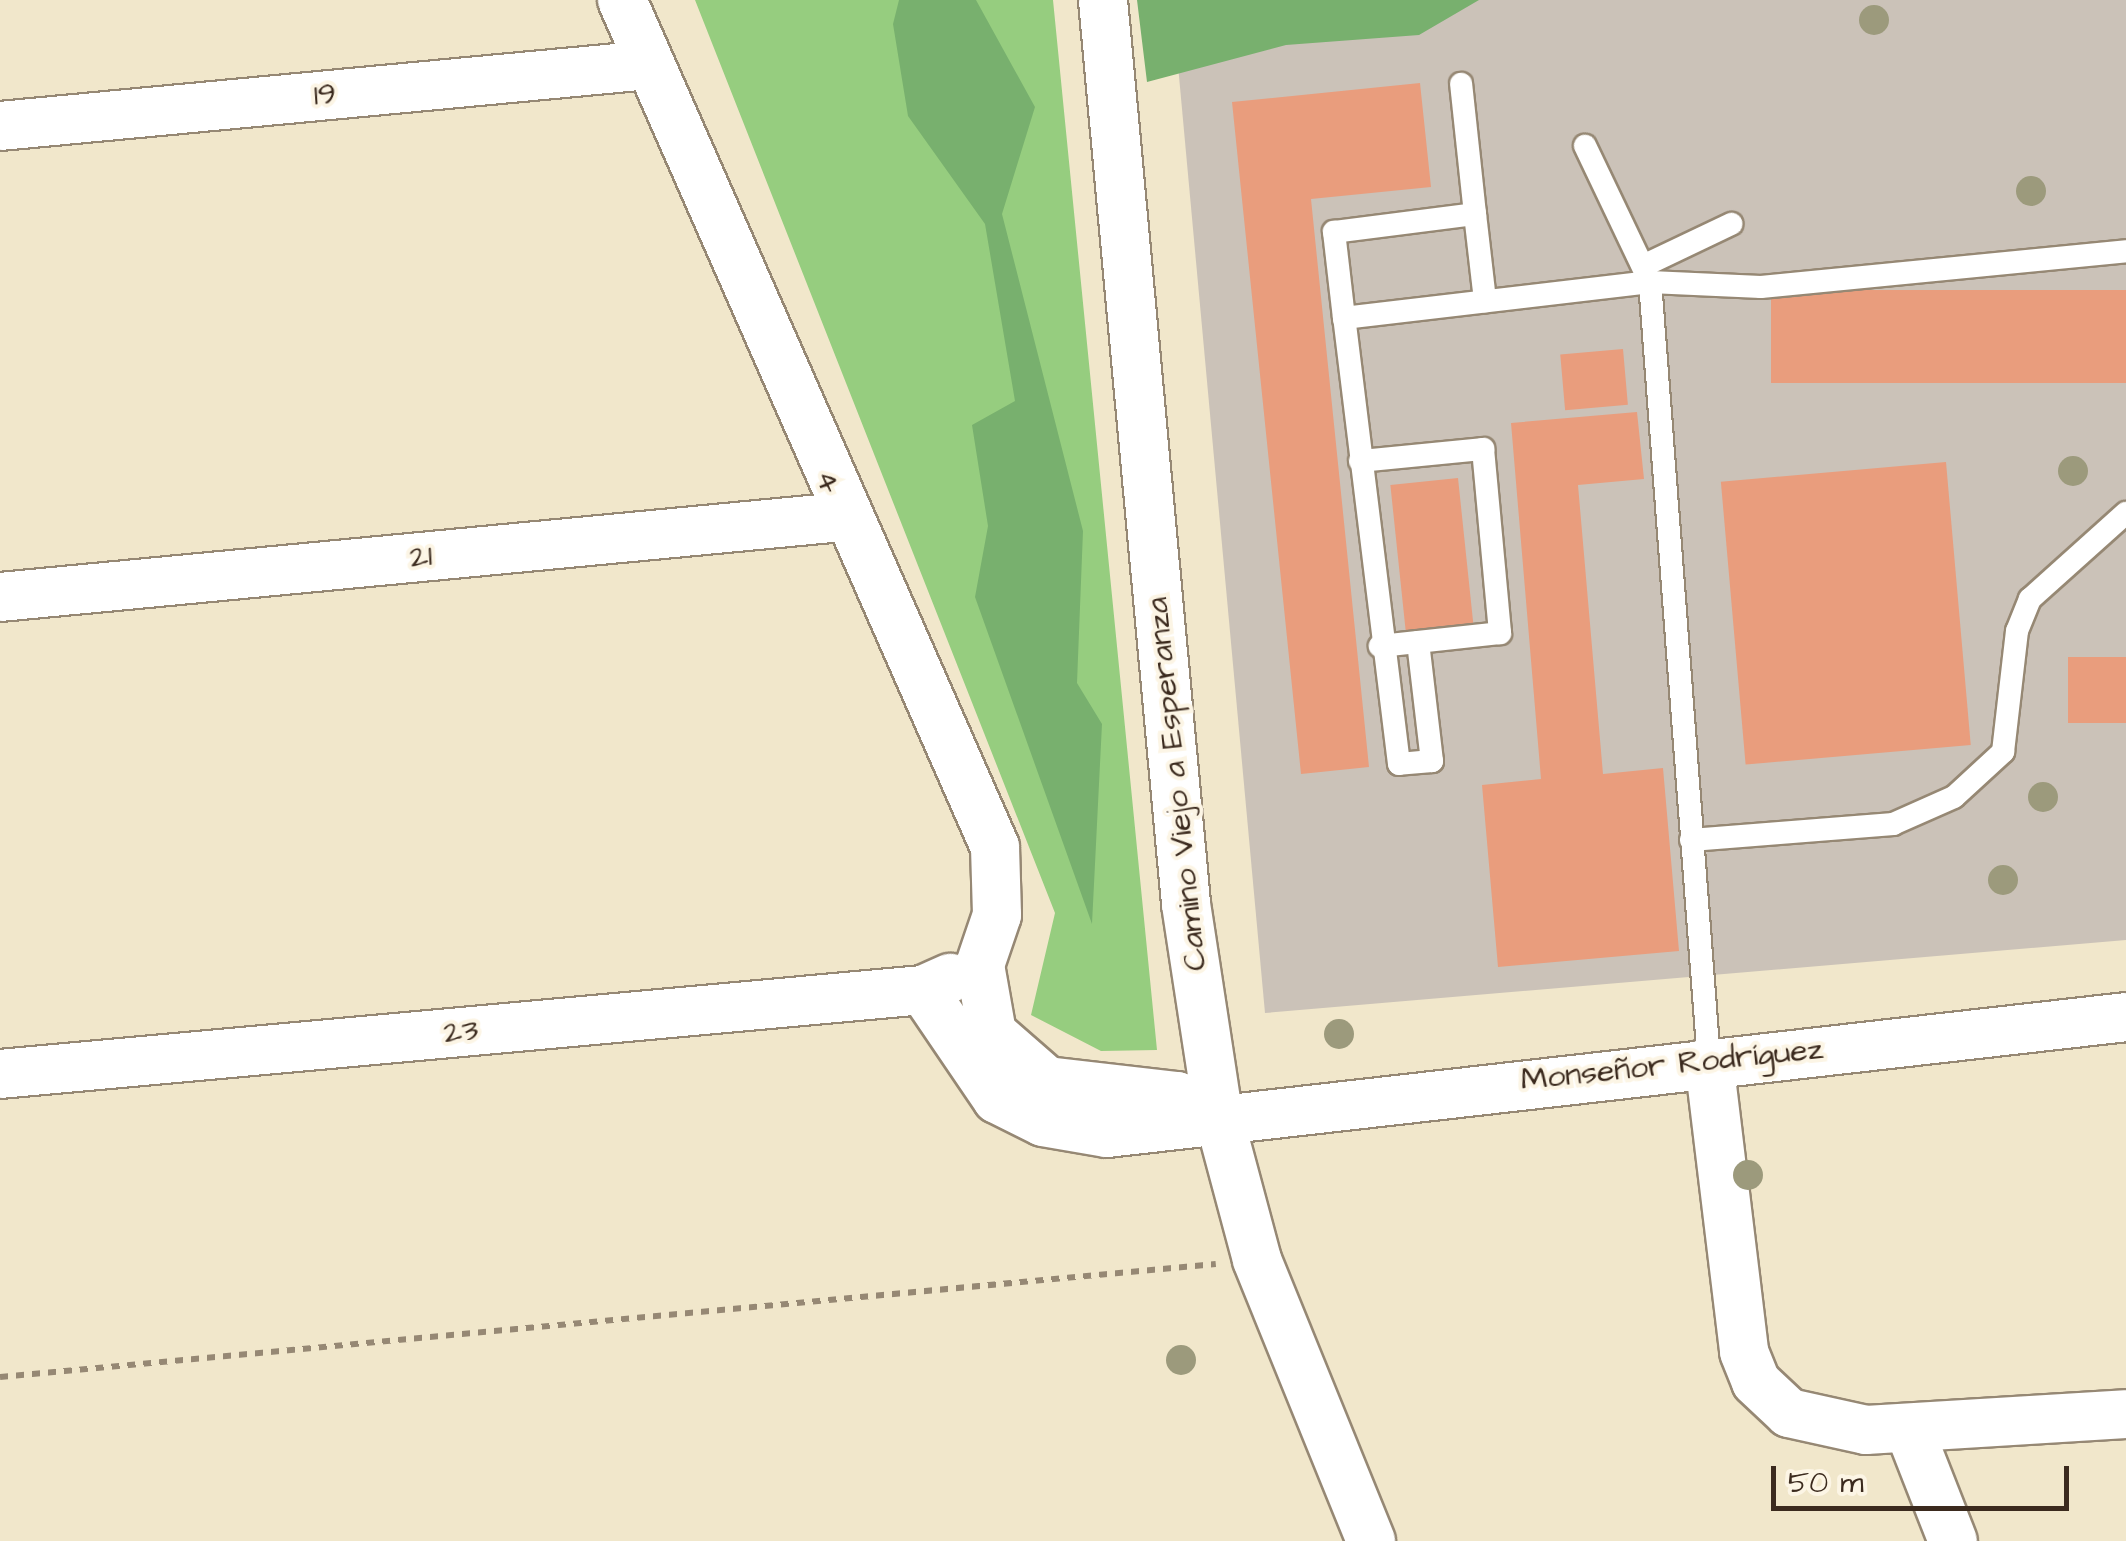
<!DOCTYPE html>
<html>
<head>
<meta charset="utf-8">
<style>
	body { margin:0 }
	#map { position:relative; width:2126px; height:1541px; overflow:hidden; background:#f1e7cb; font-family:"Architects Daughter",sans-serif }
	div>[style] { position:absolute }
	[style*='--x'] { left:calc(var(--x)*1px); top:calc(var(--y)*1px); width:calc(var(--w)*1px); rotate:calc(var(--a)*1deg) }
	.industrial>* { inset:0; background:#cbc2b8 }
	.green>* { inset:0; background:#96cd7f }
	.forest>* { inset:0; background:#78b06e }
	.building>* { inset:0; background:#e99d7d; transform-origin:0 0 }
	.path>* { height:6px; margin-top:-3px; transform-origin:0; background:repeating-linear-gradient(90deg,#968874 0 8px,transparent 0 16px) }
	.roads { filter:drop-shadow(2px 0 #968874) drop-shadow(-2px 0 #968874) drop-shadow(0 2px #968874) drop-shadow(0 -2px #968874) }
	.service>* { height:22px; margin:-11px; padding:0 11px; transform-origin:11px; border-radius:11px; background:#fff }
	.minor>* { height:48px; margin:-24px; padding:0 24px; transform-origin:24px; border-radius:24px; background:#fff }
	.trees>* { width:30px; height:30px; margin:-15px; border-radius:50%; background:#9c9a7c }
	span { translate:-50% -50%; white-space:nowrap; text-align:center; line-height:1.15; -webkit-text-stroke:8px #fcf5e5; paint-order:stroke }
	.street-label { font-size:32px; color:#3b2a1e }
	.scale { position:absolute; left:1771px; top:1466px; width:298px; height:45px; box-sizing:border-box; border:5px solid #3b2a1e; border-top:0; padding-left:12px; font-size:30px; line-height:35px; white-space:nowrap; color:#3b2a1e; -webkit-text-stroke:8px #fcf5e5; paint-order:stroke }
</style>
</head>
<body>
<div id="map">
	<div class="industrial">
		<div style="clip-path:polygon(1172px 0,2126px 0,2126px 940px,1265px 1013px)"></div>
	</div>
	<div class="green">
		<div style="clip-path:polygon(695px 0,1053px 0,1157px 1050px,1101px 1051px,1031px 1015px,1055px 913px)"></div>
	</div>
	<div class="forest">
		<div style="clip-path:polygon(899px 0,976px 0,1035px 107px,1002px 214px,1083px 531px,1077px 683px,1102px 724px,1092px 924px,975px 597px,988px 526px,972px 425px,1015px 401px,985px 224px,908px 116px,893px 24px)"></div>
		<div style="clip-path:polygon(1137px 0,1479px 0,1419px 35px,1286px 45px,1147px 82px)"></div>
	</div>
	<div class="building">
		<div style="clip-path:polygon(1420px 83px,1431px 187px,1311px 199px,1369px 767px,1301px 774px,1232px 102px)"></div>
		<div style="left:2126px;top:290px;width:93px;height:355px;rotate:90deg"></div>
		<div style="left:1623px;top:349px;width:56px;height:63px;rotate:85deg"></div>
		<div style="clip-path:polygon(1637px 412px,1644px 479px,1578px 485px,1603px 774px,1663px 768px,1679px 951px,1498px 967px,1482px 785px,1541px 779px,1511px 423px)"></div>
		<div style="left:1946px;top:462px;width:284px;height:226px;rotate:85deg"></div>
		<div style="left:1458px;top:478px;width:147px;height:68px;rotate:84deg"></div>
		<div style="left:2126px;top:657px;width:66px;height:58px;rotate:90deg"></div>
	</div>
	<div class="path">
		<div style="--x:0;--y:1377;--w:1221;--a:-5.31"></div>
	</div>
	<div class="roads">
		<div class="service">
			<div style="--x:1475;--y:214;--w:88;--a:83.4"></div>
			<div style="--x:1643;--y:266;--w:98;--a:-25.5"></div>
			<div style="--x:1344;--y:318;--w:87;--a:-96.6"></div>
			<div style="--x:1334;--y:232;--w:142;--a:-7.3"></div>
			<div style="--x:1475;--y:214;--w:131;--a:-96.1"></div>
			<div style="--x:1360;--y:461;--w:124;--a:-5.6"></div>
			<div style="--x:1483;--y:449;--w:185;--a:84.7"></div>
			<div style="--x:1500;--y:633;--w:121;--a:173.8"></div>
			<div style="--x:1418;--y:642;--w:120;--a:83.3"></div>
			<div style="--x:1432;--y:761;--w:33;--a:175"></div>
			<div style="--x:1399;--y:764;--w:449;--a:-97"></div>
			<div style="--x:1344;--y:318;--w:308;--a:-6.7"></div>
			<div style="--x:1650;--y:282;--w:151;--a:-115.5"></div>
			<div style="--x:1691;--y:840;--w:203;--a:-4.5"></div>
			<div style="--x:1893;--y:824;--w:67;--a:-23.9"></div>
			<div style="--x:1954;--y:797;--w:67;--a:-42.6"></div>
			<div style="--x:2003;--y:752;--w:122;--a:-83.4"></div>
			<div style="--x:2017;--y:631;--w:35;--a:-68"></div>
			<div style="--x:2030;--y:599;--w:129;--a:-41.9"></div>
			<div style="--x:1709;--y:1061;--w:781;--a:-94.33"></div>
			<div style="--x:1650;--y:282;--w:111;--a:2.6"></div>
			<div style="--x:1761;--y:287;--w:367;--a:-5.6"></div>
		</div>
		<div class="minor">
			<div style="--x:622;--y:0;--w:925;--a:66.23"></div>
			<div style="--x:995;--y:847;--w:68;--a:88.3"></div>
			<div style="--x:997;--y:915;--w:53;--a:108.8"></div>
			<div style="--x:980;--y:965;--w:69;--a:80"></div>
			<div style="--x:992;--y:1033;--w:73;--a:41.1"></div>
			<div style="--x:1047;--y:1081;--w:131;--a:6.6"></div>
			<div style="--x:1177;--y:1096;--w:45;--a:23.7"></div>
			<div style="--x:1103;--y:0;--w:908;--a:84.75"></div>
			<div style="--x:1186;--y:904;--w:212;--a:81.3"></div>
			<div style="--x:1218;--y:1114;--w:151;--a:75"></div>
			<div style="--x:1257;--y:1260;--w:303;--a:67.9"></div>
			<div style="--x:0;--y:126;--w:652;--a:-5.37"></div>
			<div style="--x:0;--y:597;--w:846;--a:-5.43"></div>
			<div style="--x:923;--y:990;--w:132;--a:55.8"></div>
			<div style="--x:997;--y:1099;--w:51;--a:26.6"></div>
			<div style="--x:1043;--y:1122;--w:65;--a:9.8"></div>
			<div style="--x:1107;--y:1133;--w:1026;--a:-6.49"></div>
			<div style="--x:1709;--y:1061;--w:293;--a:83.1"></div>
			<div style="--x:1744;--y:1352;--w:32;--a:68"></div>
			<div style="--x:1756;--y:1382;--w:45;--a:43.2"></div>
			<div style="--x:1789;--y:1413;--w:79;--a:12.4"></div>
			<div style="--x:1866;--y:1430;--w:260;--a:-3.5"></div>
			<div style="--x:0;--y:1074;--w:927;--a:-5.2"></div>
			<div style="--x:923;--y:990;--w:30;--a:-24"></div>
			<div style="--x:1909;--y:1429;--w:120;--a:68.6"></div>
		</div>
	</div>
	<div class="trees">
		<div style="left:1874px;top:20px"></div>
		<div style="left:2031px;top:191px"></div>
		<div style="left:2073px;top:471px"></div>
		<div style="left:2043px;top:797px"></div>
		<div style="left:2003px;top:880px"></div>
		<div style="left:1339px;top:1034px"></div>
		<div style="left:1748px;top:1175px"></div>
		<div style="left:1181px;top:1360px"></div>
	</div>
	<div class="street-label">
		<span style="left:325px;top:95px;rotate:-5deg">19</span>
		<span style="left:827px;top:482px;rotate:67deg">4</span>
		<span style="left:421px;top:557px;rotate:-5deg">21</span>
		<span style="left:1177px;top:784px;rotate:-96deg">Camino Viejo a Esperanza</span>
		<span style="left:461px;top:1032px;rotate:-5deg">23</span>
		<span style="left:1672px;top:1065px;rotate:-6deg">Monseñor Rodríguez</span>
	</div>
	<div class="scale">50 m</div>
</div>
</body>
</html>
